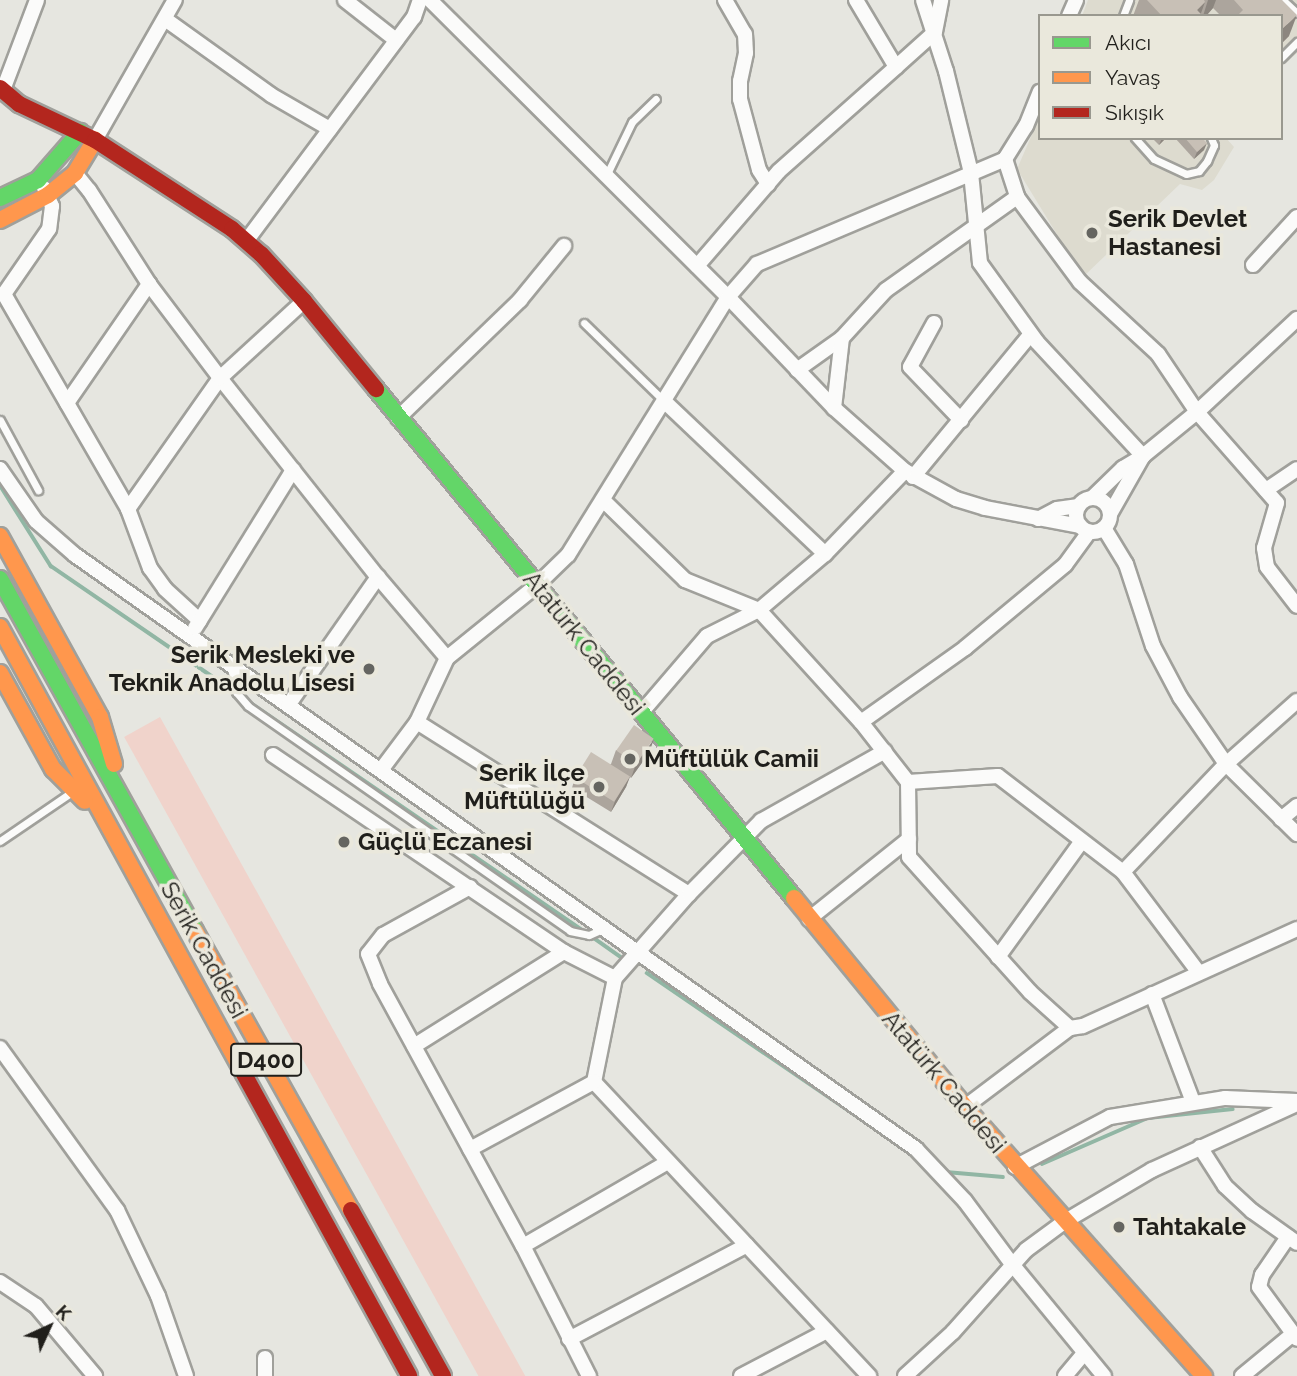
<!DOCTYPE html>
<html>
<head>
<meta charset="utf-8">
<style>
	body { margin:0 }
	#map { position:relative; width:1297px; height:1376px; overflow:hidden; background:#e6e6e0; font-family:Raleway,sans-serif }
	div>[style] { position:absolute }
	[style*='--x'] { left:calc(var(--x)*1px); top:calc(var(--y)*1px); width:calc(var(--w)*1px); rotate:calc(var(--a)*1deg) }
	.built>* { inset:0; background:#dddbcf }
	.green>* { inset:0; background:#f0d3cb; transform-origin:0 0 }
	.stream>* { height:3.5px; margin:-1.75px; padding:0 1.75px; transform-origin:1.75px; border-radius:1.75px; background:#91b6a4 }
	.roads { filter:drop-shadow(2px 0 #a0a09b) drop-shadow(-2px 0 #a0a09b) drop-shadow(0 2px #a0a09b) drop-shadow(0 -2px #a0a09b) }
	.lane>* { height:7px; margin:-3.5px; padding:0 3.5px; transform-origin:3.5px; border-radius:3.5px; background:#fbfbfa }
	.street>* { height:14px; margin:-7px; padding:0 7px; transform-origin:7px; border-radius:7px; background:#fbfbfa }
	.street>.ring { margin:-7px; padding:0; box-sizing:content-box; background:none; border:14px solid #fbfbfa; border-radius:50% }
	.fast>* { height:16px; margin:-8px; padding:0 8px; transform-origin:8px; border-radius:8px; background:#63d668 }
	.slow>* { height:16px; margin:-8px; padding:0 8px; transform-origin:8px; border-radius:8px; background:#ff974d }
	.jam>* { height:16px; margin:-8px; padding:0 8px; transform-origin:8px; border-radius:8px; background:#b3261e }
	.wall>* { inset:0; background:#aca59d }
	.shaded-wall>* { inset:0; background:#8c867f }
	.building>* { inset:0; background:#c8c0b6; transform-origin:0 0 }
	.dots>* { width:19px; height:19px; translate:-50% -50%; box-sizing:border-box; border:4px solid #eae8dc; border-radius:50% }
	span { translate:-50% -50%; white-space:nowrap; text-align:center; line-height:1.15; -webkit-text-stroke:7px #eae8dc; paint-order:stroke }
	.shield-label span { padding:2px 5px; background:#eae8dc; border:2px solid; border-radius:5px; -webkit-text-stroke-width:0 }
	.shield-label { font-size:23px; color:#201f1b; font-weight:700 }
	.poi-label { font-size:24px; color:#201f1b; font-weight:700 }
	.left { translate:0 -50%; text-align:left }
	.right { translate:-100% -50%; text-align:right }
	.street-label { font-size:24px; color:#201f1b }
	.legend { position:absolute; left:1038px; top:14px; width:245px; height:126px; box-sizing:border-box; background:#eae8dc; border:2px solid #99988f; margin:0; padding:9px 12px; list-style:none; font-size:21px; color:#201f1b }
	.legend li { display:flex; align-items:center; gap:14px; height:35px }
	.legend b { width:35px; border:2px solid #99988f }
	.north { position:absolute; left:14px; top:1292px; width:70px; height:70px; -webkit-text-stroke:5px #eae8dc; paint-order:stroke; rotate:45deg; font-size:19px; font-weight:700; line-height:28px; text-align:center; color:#201f1b }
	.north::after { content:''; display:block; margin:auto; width:24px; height:32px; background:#201f1b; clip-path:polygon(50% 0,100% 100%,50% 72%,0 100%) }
</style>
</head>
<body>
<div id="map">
	<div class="built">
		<div style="clip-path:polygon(1088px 0,1297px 0,1297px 53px,1281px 67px,1281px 16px,1082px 16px)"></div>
		<div style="clip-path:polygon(1040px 116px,1040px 138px,1226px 138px,1234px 147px,1214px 180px,1202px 190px,1180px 184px,1083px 277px,1017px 169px)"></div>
	</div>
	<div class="green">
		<div style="left:160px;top:717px;width:755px;height:41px;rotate:61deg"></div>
	</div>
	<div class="stream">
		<div style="--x:0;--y:485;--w:96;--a:57.8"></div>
		<div style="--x:51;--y:566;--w:223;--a:34.4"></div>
		<div style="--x:248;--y:701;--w:409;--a:34.4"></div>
		<div style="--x:591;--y:936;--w:42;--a:35.2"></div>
		<div style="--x:647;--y:973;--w:281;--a:34.3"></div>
		<div style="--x:1042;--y:1164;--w:116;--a:-23.5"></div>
		<div style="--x:1148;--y:1118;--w:85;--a:-6"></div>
		<div style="--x:946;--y:1172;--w:57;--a:5"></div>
	</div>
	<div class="roads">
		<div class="lane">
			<div style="--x:1283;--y:0;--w:19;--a:43"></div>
			<div style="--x:1123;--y:16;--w:17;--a:-69"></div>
			<div style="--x:1281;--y:58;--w:23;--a:-45"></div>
			<div style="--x:1135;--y:138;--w:28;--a:48"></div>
			<div style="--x:1154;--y:159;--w:35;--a:25"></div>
			<div style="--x:1186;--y:174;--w:13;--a:-13"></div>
			<div style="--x:1199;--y:171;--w:13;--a:-51"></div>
			<div style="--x:1207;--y:161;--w:17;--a:-66"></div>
			<div style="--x:1214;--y:145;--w:8;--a:-113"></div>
			<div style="--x:606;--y:176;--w:60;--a:-64.3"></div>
			<div style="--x:632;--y:122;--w:33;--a:-44"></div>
			<div style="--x:584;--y:323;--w:110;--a:44.3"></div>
			<div style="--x:0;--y:420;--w:80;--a:61.5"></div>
			<div style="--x:230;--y:663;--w:30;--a:78"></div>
			<div style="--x:236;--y:692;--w:18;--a:49"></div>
			<div style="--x:248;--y:706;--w:393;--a:34.9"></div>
			<div style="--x:570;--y:931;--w:19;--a:12"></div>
			<div style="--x:589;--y:935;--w:17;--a:-24"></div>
			<div style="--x:0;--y:841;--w:83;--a:-34.3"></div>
		</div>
		<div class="street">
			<div style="--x:345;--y:0;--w:65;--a:38.1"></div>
			<div style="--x:430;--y:0;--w:421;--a:44.9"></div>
			<div style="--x:728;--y:297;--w:153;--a:46.3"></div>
			<div style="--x:834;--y:408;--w:95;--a:41.6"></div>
			<div style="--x:905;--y:471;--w:58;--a:28.8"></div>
			<div style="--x:956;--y:499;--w:30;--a:17"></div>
			<div style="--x:985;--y:508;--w:97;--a:10.7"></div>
			<div style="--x:725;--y:0;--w:39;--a:60"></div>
			<div style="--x:745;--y:34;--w:19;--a:87"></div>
			<div style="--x:746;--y:53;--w:29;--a:102"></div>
			<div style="--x:740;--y:81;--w:18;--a:90"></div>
			<div style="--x:740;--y:99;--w:73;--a:75"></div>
			<div style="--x:759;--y:170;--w:17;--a:57"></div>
			<div style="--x:856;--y:0;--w:78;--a:59.2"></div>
			<div style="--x:896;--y:67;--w:52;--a:-41.9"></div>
			<div style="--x:935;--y:32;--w:33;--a:-79"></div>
			<div style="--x:923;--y:0;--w:75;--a:72.1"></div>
			<div style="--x:946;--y:71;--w:105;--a:76.2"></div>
			<div style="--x:971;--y:173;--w:90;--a:84.3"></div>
			<div style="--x:980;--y:263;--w:97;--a:54.2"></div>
			<div style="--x:1037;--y:342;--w:156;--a:47.1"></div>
			<div style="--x:1069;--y:16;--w:17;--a:-66"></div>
			<div style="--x:165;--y:19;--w:130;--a:35.6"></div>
			<div style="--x:271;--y:95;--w:68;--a:30"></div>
			<div style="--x:3;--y:90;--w:96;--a:-69.3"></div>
			<div style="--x:95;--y:140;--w:161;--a:-60.3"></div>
			<div style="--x:1005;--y:159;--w:40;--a:72"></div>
			<div style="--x:1017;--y:197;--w:106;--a:53.5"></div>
			<div style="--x:1080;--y:282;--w:106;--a:42.7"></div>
			<div style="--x:1158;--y:354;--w:70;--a:56.1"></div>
			<div style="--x:1197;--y:412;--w:121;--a:48.7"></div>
			<div style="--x:1277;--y:503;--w:47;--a:106.1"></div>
			<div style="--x:1264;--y:548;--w:19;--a:81"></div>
			<div style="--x:1267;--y:567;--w:49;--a:52.4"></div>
			<div style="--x:75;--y:173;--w:22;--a:51"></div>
			<div style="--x:89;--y:190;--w:112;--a:57.4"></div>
			<div style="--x:149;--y:284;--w:118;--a:52.9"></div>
			<div style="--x:220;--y:378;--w:254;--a:51.6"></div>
			<div style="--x:378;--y:577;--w:106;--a:49.6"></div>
			<div style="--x:44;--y:188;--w:20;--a:66"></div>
			<div style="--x:52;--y:206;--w:23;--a:97"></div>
			<div style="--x:49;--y:229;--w:79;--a:124.7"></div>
			<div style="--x:4;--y:294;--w:248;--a:60"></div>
			<div style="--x:128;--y:509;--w:63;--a:69.6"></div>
			<div style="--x:150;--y:568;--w:26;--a:54"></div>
			<div style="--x:165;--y:589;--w:47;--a:42.4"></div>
			<div style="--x:247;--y:240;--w:279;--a:-53.2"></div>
			<div style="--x:414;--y:17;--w:18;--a:-71"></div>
			<div style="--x:1253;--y:265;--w:65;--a:-47.5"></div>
			<div style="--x:697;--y:266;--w:125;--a:-49.2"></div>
			<div style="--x:779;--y:171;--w:157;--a:-41.6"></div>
			<div style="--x:934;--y:323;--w:50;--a:118.6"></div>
			<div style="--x:910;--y:367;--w:74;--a:46.1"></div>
			<div style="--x:797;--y:370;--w:55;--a:-35.4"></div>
			<div style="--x:842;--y:338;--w:65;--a:-47.5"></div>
			<div style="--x:886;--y:290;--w:161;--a:-35.4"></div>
			<div style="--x:664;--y:401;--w:222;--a:43.5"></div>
			<div style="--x:67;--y:403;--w:145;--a:-55.4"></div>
			<div style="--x:834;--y:408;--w:70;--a:-83.5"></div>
			<div style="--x:398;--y:418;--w:170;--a:-44"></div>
			<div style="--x:520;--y:300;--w:70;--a:-50.8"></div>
			<div style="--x:0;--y:469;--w:63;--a:55.3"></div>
			<div style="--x:36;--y:521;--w:52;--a:41.1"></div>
			<div style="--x:75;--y:555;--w:1030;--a:35.23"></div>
			<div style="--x:916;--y:1149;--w:71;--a:46.7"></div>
			<div style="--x:965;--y:1201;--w:79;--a:53.3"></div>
			<div style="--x:1012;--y:1264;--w:145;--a:50.6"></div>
			<div style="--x:913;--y:477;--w:185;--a:-50.5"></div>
			<div style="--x:1266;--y:490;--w:37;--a:-34"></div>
			<div style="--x:1092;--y:498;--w:43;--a:-44.1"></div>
			<div style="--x:1123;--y:468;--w:23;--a:-31"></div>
			<div style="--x:1143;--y:456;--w:70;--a:-39.2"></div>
			<div style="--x:1197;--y:412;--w:137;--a:-42.9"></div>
			<div class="ring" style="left:1076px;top:498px;width:20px;height:20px"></div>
			<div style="--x:603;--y:500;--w:115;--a:44.3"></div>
			<div style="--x:685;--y:580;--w:80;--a:22.1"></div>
			<div style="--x:759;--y:610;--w:151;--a:47.7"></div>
			<div style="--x:861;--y:722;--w:76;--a:51.9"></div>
			<div style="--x:908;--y:782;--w:75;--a:89.2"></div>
			<div style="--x:909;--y:857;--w:181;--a:48.1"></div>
			<div style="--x:1030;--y:992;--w:54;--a:42"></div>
			<div style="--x:1070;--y:1028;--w:13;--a:-9"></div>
			<div style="--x:1083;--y:1026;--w:235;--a:-24.4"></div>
			<div style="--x:128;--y:509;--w:160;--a:-54.9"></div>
			<div style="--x:220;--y:378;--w:114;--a:-42.5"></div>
			<div style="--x:1110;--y:514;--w:67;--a:-60.4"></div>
			<div style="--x:1038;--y:519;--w:21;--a:-28"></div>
			<div style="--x:1057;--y:509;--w:22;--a:-8"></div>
			<div style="--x:1104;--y:528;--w:42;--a:58.6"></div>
			<div style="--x:1126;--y:564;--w:86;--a:71.8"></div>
			<div style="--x:1153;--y:646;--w:58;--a:62.1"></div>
			<div style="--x:1180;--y:697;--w:81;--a:55.5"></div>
			<div style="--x:1226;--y:764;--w:100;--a:44.6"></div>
			<div style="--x:195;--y:628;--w:186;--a:-58.2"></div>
			<div style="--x:289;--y:704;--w:155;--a:-55"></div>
			<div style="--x:641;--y:713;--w:101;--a:-49.4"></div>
			<div style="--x:707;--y:636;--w:58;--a:-26.6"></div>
			<div style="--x:759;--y:610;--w:87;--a:-40.3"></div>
			<div style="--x:825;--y:554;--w:115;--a:-46.1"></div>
			<div style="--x:417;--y:722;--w:322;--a:32.3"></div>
			<div style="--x:861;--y:722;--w:128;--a:-35.4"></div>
			<div style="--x:965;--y:648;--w:130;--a:-39.7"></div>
			<div style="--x:1065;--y:565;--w:41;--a:-54"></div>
			<div style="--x:273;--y:755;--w:351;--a:34.1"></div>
			<div style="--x:564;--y:952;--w:57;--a:27"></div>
			<div style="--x:381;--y:770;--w:60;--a:-53.1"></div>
			<div style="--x:417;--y:722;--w:71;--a:-64.9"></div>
			<div style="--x:447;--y:658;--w:116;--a:-39"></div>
			<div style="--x:537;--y:585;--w:43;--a:-44.1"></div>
			<div style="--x:568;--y:555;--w:304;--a:-58.2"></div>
			<div style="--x:728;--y:297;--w:44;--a:-48.7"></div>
			<div style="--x:757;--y:264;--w:269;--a:-22.9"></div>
			<div style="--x:1005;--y:159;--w:39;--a:-58"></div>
			<div style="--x:1026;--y:126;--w:37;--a:-68"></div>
			<div style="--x:908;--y:782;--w:90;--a:-3.8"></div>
			<div style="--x:998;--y:776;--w:158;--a:37.5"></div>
			<div style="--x:1123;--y:872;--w:126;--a:53"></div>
			<div style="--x:1281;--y:819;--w:21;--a:-39"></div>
			<div style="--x:1123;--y:872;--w:149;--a:-46.4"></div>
			<div style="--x:1226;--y:764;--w:95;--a:-41.6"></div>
			<div style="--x:470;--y:887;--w:99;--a:151.1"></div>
			<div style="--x:383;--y:935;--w:24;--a:128"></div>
			<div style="--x:368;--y:954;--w:32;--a:68"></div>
			<div style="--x:380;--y:984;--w:298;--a:61.4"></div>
			<div style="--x:523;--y:1246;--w:146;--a:63.1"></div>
			<div style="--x:809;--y:919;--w:128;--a:-38.7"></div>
			<div style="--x:998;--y:957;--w:143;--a:-54.1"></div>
			<div style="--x:1152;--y:994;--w:116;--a:69.2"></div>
			<div style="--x:414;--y:1046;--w:177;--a:-32.1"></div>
			<div style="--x:0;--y:1048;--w:200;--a:54.2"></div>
			<div style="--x:117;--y:1210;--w:95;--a:64.5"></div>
			<div style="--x:158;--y:1296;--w:85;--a:70.7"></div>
			<div style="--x:594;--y:1082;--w:106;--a:-78.6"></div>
			<div style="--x:615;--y:978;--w:112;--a:-48.6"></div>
			<div style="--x:689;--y:894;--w:103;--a:-45.4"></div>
			<div style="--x:761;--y:821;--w:142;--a:-29.4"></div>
			<div style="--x:594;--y:1082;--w:403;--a:46.9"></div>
			<div style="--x:965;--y:1107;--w:131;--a:-37"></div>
			<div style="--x:1200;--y:1147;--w:46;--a:57.3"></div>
			<div style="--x:1225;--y:1186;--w:37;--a:43"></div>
			<div style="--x:1252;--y:1211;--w:55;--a:35.4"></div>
			<div style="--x:470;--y:1149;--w:141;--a:-28.4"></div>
			<div style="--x:1015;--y:1167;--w:107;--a:-27.8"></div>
			<div style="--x:1110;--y:1117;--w:117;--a:-9.4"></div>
			<div style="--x:1225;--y:1098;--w:72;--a:2.4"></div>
			<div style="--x:1288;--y:1237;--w:46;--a:124.4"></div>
			<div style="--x:1262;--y:1275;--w:12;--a:104"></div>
			<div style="--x:1259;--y:1287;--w:64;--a:53.8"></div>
			<div style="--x:523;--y:1246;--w:168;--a:-30.1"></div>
			<div style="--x:0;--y:1282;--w:43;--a:33.7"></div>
			<div style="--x:36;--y:1306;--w:92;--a:49.9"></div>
			<div style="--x:569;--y:1339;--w:201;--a:-27.8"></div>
			<div style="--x:265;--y:1376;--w:18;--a:-90"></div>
			<div style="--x:741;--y:1376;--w:97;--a:-27.6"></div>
			<div style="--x:905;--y:1376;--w:65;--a:-42.5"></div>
			<div style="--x:953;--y:1332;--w:110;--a:-48.3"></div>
			<div style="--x:1026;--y:1250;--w:47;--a:-36.4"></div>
			<div style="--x:1064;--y:1222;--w:102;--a:-30.6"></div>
			<div style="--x:1152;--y:1170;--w:159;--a:-24.5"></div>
			<div style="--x:1065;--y:1376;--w:30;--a:-50"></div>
			<div style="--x:1242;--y:1376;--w:66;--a:-39.5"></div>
		</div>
		<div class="fast">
			<div style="--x:0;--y:198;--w:42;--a:-25.3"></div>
			<div style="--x:38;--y:180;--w:64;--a:-48.8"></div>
			<div style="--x:376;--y:389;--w:659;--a:50.61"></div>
			<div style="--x:0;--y:579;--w:402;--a:61"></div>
		</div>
		<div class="slow">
			<div style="--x:0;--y:220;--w:54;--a:-27.5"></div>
			<div style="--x:48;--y:195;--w:35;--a:-39"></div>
			<div style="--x:75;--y:173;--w:39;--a:-59"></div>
			<div style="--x:0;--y:536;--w:207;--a:61.1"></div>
			<div style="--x:100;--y:717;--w:49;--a:73.4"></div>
			<div style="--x:0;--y:627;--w:509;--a:61.37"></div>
			<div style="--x:0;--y:673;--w:110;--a:61.1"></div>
			<div style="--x:53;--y:769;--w:45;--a:45"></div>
			<div style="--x:794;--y:898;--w:270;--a:50.7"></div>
			<div style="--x:965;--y:1107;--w:360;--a:48.4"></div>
			<div style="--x:195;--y:931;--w:320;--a:60.8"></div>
		</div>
		<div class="jam">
			<div style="--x:0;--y:88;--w:25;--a:40"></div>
			<div style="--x:19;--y:104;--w:84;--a:25.3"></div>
			<div style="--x:95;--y:140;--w:163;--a:33"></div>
			<div style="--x:232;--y:229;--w:38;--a:41"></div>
			<div style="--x:261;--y:254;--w:64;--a:47.5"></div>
			<div style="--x:304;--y:301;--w:114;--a:50.7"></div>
			<div style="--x:244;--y:1074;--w:344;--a:61.3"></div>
			<div style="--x:351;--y:1210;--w:190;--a:61"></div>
		</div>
	</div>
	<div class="wall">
		<div style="clip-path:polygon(1139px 0,1282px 0,1289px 36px,1281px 44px,1281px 16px,1221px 16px,1213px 8px,1206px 16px,1133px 16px)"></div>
		<div style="clip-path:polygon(1152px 138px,1166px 138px,1159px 145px)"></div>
		<div style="clip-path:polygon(1175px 138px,1202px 138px,1204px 150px,1194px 159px)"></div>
		<div style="clip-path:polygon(616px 750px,649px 753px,631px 778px,630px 777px,626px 787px,611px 812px,572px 788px,575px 777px,611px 764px)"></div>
	</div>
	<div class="shaded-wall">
		<div style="clip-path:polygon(1208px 0,1216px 0,1213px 8px,1206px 16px,1203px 16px)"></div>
		<div style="clip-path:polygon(1205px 2px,1200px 16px,1197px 10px)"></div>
		<div style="clip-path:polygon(1297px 15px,1289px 36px,1281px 44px,1281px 30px)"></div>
		<div style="clip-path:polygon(1162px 138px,1166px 138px,1159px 145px)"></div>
		<div style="clip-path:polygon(1207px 143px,1204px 150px,1194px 159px,1197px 152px)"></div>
		<div style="clip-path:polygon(654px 739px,649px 753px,631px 778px,636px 764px)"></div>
		<div style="clip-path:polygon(630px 776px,626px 787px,611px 812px,615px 801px)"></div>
	</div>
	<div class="building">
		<div style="clip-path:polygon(1147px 0,1204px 0,1205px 2px,1197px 10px,1203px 16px,1162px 16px)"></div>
		<div style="clip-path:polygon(1234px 0,1282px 0,1297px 15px,1281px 30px,1281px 16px,1240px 16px,1239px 14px,1243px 10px)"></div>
		<div style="clip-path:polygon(1185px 138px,1202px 138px,1207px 143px,1197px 152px)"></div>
		<div style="left:634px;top:725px;width:24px;height:31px;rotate:35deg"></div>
		<div style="left:591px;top:752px;width:46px;height:30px;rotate:32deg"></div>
	</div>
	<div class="dots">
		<div style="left:1092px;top:233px;background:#656560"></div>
		<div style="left:369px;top:669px;background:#656560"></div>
		<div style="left:630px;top:759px;background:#656560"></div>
		<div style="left:599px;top:787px;background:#656560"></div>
		<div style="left:344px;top:842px;background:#656560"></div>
		<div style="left:1119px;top:1227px;background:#656560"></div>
	</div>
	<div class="shield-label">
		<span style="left:266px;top:1060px">D400</span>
	</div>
	<div class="poi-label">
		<span class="left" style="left:1108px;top:233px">Serik Devlet<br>Hastanesi</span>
		<span class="right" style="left:355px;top:669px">Serik Mesleki ve<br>Teknik Anadolu Lisesi</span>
		<span class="left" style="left:644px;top:759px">Müftülük Camii</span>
		<span class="right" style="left:585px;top:787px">Serik İlçe<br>Müftülüğü</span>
		<span class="left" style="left:358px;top:842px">Güçlü Eczanesi</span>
		<span class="left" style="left:1133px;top:1227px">Tahtakale</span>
	</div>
	<div class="street-label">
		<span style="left:584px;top:643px;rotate:51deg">Atatürk Caddesi</span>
		<span style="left:204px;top:950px;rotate:61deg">Serik Caddesi</span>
		<span style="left:944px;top:1082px;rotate:50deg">Atatürk Caddesi</span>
	</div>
	<ul class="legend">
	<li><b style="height:9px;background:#63d668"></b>Akıcı</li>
	<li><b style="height:9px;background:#ff974d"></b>Yavaş</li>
	<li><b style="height:9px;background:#b3261e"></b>Sıkışık</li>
	</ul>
	<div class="north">K</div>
</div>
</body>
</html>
